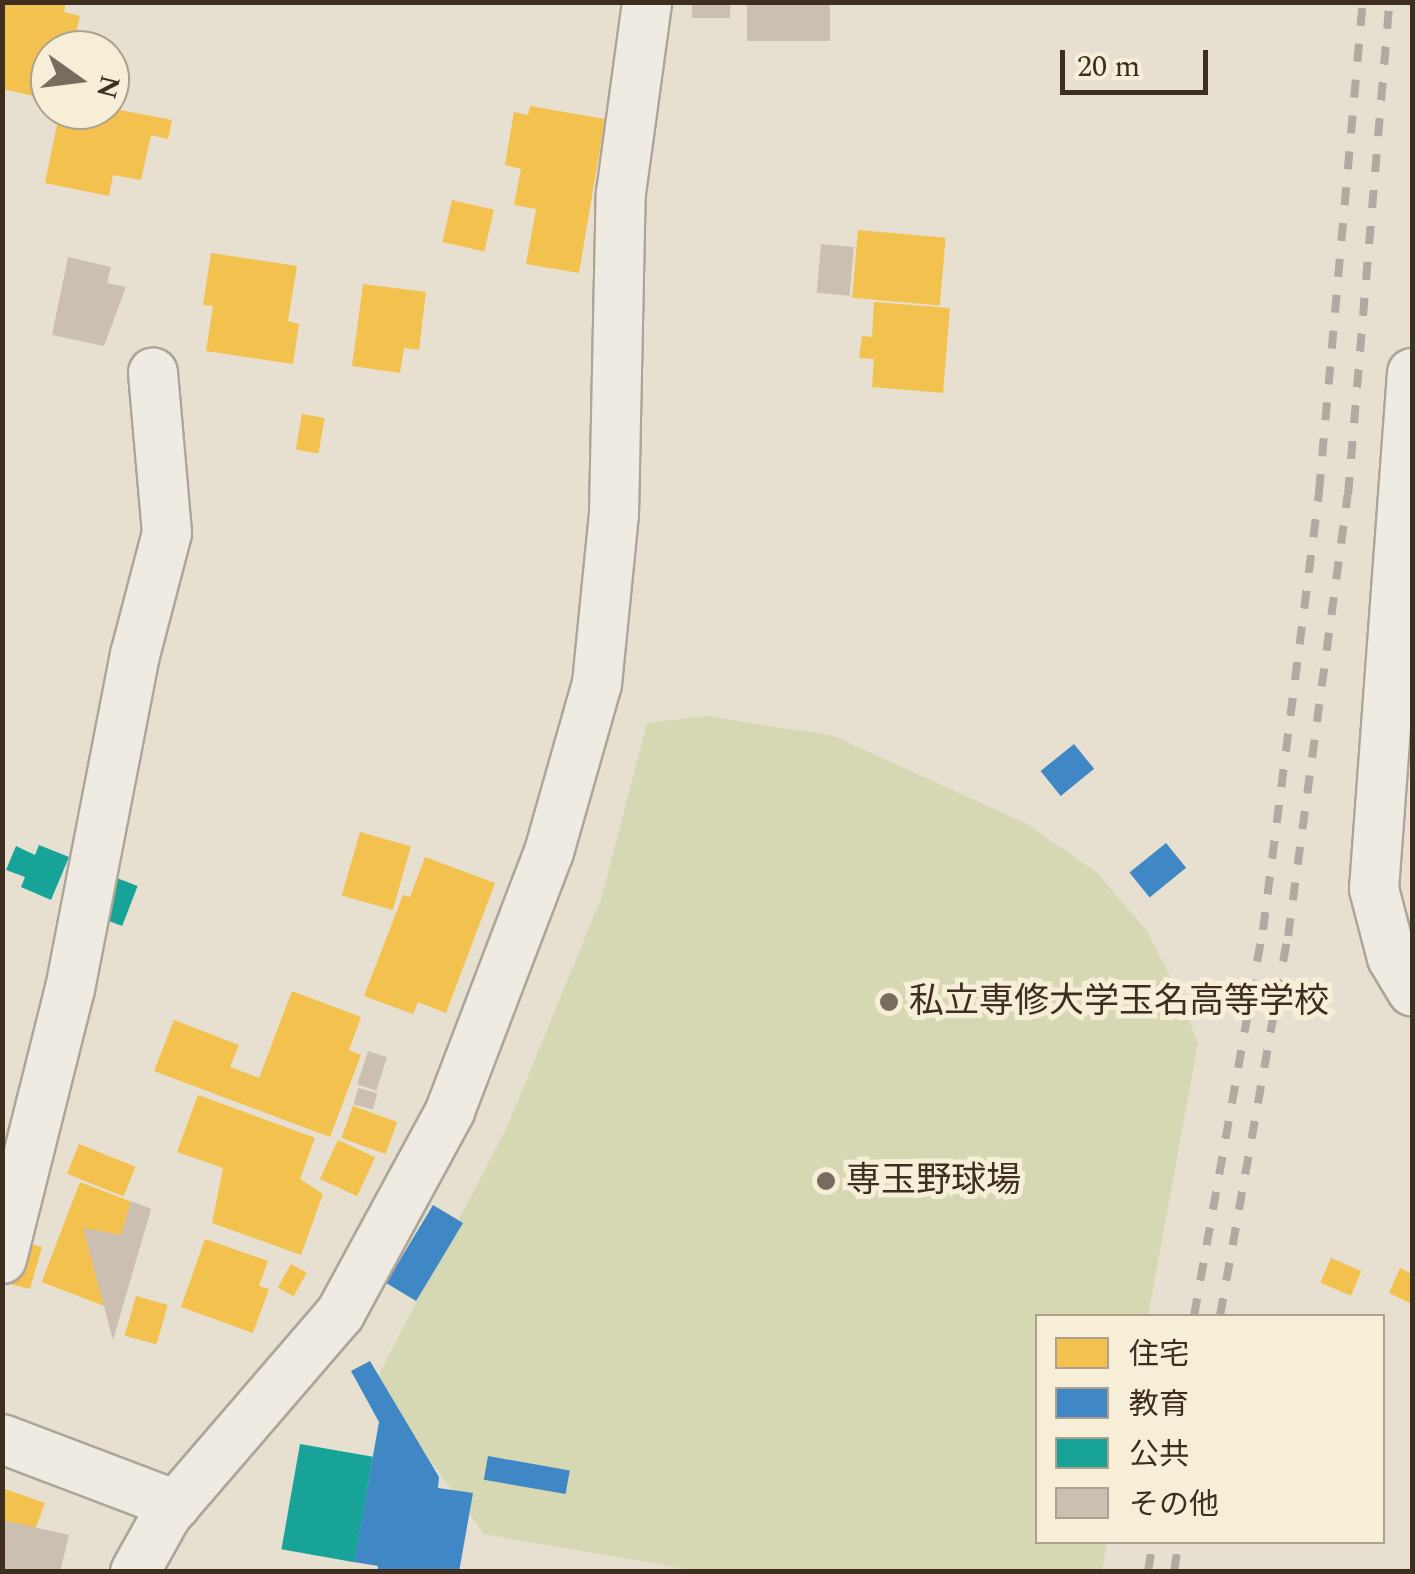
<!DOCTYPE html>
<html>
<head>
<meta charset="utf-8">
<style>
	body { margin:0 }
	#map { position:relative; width:1415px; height:1574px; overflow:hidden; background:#e7e0d1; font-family:Spectral,"Noto Sans JP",serif }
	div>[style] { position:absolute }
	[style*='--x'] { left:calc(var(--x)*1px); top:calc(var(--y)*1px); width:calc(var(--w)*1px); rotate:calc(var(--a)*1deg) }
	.green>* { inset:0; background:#d6d7b3 }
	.homes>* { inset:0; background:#f2c14e; transform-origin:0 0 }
	.schools>* { inset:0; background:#3f88c5; transform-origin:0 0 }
	.public>* { inset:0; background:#17a398; transform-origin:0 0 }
	.building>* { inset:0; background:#cbbfb2; transform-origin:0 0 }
	.roads { filter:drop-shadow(2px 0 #ada599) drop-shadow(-2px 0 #ada599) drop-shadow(0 2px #ada599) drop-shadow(0 -2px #ada599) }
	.street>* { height:48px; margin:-24px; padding:0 24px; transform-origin:24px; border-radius:24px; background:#efebe3 }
	.rail>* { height:8px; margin-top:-4px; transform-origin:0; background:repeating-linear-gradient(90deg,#afaaa2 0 18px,transparent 0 36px) }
	.dots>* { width:28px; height:28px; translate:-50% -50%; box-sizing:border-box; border:5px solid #f7eed8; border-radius:50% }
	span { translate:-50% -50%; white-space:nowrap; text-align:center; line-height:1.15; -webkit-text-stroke:10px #f7eed8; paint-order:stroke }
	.poi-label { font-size:35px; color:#3d2e20 }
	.left { translate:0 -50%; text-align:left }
	.frame { position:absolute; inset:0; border:5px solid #3d2e20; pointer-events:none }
	.legend { position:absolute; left:1035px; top:1314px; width:350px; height:230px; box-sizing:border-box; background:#f7eed8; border:2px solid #ada18e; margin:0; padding:12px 18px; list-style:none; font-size:30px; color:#3d2e20 }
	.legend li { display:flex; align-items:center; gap:20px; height:50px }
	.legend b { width:50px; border:2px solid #ada18e }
	.north { position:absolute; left:30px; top:30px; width:100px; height:100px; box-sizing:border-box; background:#f7eed8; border:2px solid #ada18e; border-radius:50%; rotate:104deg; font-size:28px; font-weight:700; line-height:40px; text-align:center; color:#3d2e20 }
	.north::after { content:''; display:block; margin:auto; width:35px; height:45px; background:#786c5e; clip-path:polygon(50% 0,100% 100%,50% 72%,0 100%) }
	.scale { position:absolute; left:1060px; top:50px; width:148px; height:45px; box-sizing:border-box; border:5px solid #3d2e20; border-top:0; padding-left:12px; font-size:30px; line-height:35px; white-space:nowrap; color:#3d2e20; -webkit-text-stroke:8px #f7eed8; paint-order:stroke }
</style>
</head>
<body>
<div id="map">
	<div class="green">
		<div style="clip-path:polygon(706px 716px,834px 736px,1027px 824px,1096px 872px,1147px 931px,1177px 990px,1198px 1043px,1148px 1316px,1038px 1316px,1038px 1542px,1107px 1542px,1102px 1571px,697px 1571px,484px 1534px,374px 1384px,508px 1125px,602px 896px,647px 723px)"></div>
	</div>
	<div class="homes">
		<div style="clip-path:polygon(2px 2px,66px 2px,64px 12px,80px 16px,72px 50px,50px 50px,50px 87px,43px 98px,2px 89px)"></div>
		<div style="clip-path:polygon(530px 106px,605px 119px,579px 273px,526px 264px,536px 209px,514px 205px,521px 169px,505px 165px,514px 112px,528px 115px)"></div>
		<div style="clip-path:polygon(110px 108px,172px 120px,168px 139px,151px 135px,141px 180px,113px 175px,109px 196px,45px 183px,60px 110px)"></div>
		<div style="left:452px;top:200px;width:43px;height:43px;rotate:13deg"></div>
		<div style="left:858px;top:230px;width:88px;height:68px;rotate:5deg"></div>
		<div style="clip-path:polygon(211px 253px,297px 266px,288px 321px,299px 324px,293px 364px,206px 351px,213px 306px,203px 305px)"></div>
		<div style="clip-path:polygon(363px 284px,426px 292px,419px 350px,404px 348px,400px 373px,352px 366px)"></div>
		<div style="clip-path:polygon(874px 302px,950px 308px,943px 393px,872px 387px,874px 359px,859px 358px,862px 336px,872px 337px)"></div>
		<div style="left:302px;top:414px;width:23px;height:36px;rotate:10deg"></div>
		<div style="left:360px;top:832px;width:53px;height:66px;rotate:16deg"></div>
		<div style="clip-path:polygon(425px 857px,495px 883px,446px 1013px,418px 1002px,413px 1014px,364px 996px,403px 895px,410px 897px)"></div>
		<div style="clip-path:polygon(292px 991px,361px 1017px,349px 1050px,361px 1055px,330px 1137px,154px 1071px,174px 1020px,239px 1045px,230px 1067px,259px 1078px)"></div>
		<div style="clip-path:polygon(198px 1095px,315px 1138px,300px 1179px,323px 1194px,301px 1255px,212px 1223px,223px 1168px,177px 1152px)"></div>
		<div style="left:353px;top:1106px;width:47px;height:34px;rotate:20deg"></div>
		<div style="left:338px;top:1140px;width:41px;height:43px;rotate:25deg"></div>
		<div style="left:79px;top:1144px;width:61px;height:32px;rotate:22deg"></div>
		<div style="left:80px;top:1182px;width:76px;height:107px;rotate:21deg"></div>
		<div style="clip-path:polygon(4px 1237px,42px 1247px,30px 1289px,2px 1282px)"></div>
		<div style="clip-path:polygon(205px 1239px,268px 1261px,259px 1286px,269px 1289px,253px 1333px,181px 1307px)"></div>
		<div style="left:1331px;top:1258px;width:33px;height:27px;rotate:23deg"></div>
		<div style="left:291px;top:1264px;width:18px;height:27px;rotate:29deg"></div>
		<div style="clip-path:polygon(1400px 1268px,1412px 1274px,1412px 1304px,1389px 1293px)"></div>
		<div style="left:136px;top:1296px;width:33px;height:41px;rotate:16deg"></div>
		<div style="clip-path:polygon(2px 1488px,45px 1503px,19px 1572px,2px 1572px)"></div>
	</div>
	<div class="schools">
		<div style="left:1074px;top:744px;width:32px;height:43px;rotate:51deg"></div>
		<div style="left:1166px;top:843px;width:32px;height:47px;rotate:51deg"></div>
		<div style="left:433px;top:1205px;width:35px;height:91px;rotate:31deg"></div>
		<div style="clip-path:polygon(370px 1361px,439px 1477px,438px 1488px,473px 1493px,459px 1572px,377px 1572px,378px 1566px,354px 1562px,379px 1422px,351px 1371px)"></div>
		<div style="left:488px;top:1456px;width:83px;height:24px;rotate:10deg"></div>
	</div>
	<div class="public">
		<div style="clip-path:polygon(39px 845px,69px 857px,51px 900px,21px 887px,25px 877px,6px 870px,16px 846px,35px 855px)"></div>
		<div style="left:104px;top:873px;width:36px;height:43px;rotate:21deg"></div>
		<div style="left:300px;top:1444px;width:74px;height:107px;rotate:10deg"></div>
	</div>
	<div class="building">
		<div style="left:692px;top:2px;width:38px;height:16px"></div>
		<div style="left:747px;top:2px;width:83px;height:39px"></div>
		<div style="left:821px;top:244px;width:33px;height:49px;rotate:5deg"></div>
		<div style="clip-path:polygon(68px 257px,111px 267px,107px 283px,126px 287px,104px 346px,52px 335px)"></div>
		<div style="left:368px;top:1051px;width:20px;height:35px;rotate:18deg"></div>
		<div style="left:358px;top:1088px;width:20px;height:17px;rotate:15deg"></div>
		<div style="clip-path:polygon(131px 1201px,151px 1209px,113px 1340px,83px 1228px,121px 1235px)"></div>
		<div style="clip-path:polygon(2px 1520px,69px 1535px,60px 1572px,2px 1572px)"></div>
	</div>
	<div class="roads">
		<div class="street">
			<div style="--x:1412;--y:373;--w:517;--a:94.21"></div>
			<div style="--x:1374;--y:889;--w:71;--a:75.4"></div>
			<div style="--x:1392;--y:958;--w:39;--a:59"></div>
			<div style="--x:2;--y:1259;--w:278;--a:-75.9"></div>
			<div style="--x:70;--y:989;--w:340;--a:-79"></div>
			<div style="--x:135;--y:655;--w:126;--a:-75.3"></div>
			<div style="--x:167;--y:533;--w:161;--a:-95"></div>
			<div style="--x:2;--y:1439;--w:186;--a:20.8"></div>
			<div style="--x:135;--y:1572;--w:64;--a:-61"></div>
			<div style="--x:166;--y:1516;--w:267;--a:-49.3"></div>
			<div style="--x:340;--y:1314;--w:231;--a:-61.5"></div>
			<div style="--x:450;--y:1111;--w:277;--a:-69.1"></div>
			<div style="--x:549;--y:852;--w:175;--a:-74.1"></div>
			<div style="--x:597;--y:684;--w:171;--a:-84.3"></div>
			<div style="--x:614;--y:514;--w:321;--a:-88.8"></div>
			<div style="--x:621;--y:193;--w:193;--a:-82.2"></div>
		</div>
	</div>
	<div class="rail">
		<div style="--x:1194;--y:1316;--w:392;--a:-79.9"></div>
		<div style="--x:1263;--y:930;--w:442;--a:-82.7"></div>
		<div style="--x:1319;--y:492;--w:492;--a:-84.9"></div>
		<div style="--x:1220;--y:1316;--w:386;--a:-79.9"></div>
		<div style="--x:1288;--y:936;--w:445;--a:-82.3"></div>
		<div style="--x:1348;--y:495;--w:495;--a:-85.2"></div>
		<div style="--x:1148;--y:1572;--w:30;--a:-81"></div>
		<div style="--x:1174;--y:1572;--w:30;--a:-81"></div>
	</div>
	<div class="dots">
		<div style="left:889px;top:1002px;background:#786c5e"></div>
		<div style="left:826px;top:1181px;background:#786c5e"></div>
	</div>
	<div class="poi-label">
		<span class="left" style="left:909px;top:1002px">私立専修大学玉名高等学校</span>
		<span class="left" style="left:846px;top:1181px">専玉野球場</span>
	</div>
	<div class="frame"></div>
	<ul class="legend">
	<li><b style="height:28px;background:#f2c14e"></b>住宅</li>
	<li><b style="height:28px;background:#3f88c5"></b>教育</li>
	<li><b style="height:28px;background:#17a398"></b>公共</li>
	<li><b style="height:28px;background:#cbbfb2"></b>その他</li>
	</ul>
	<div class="north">N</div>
	<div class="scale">20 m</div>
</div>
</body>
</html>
